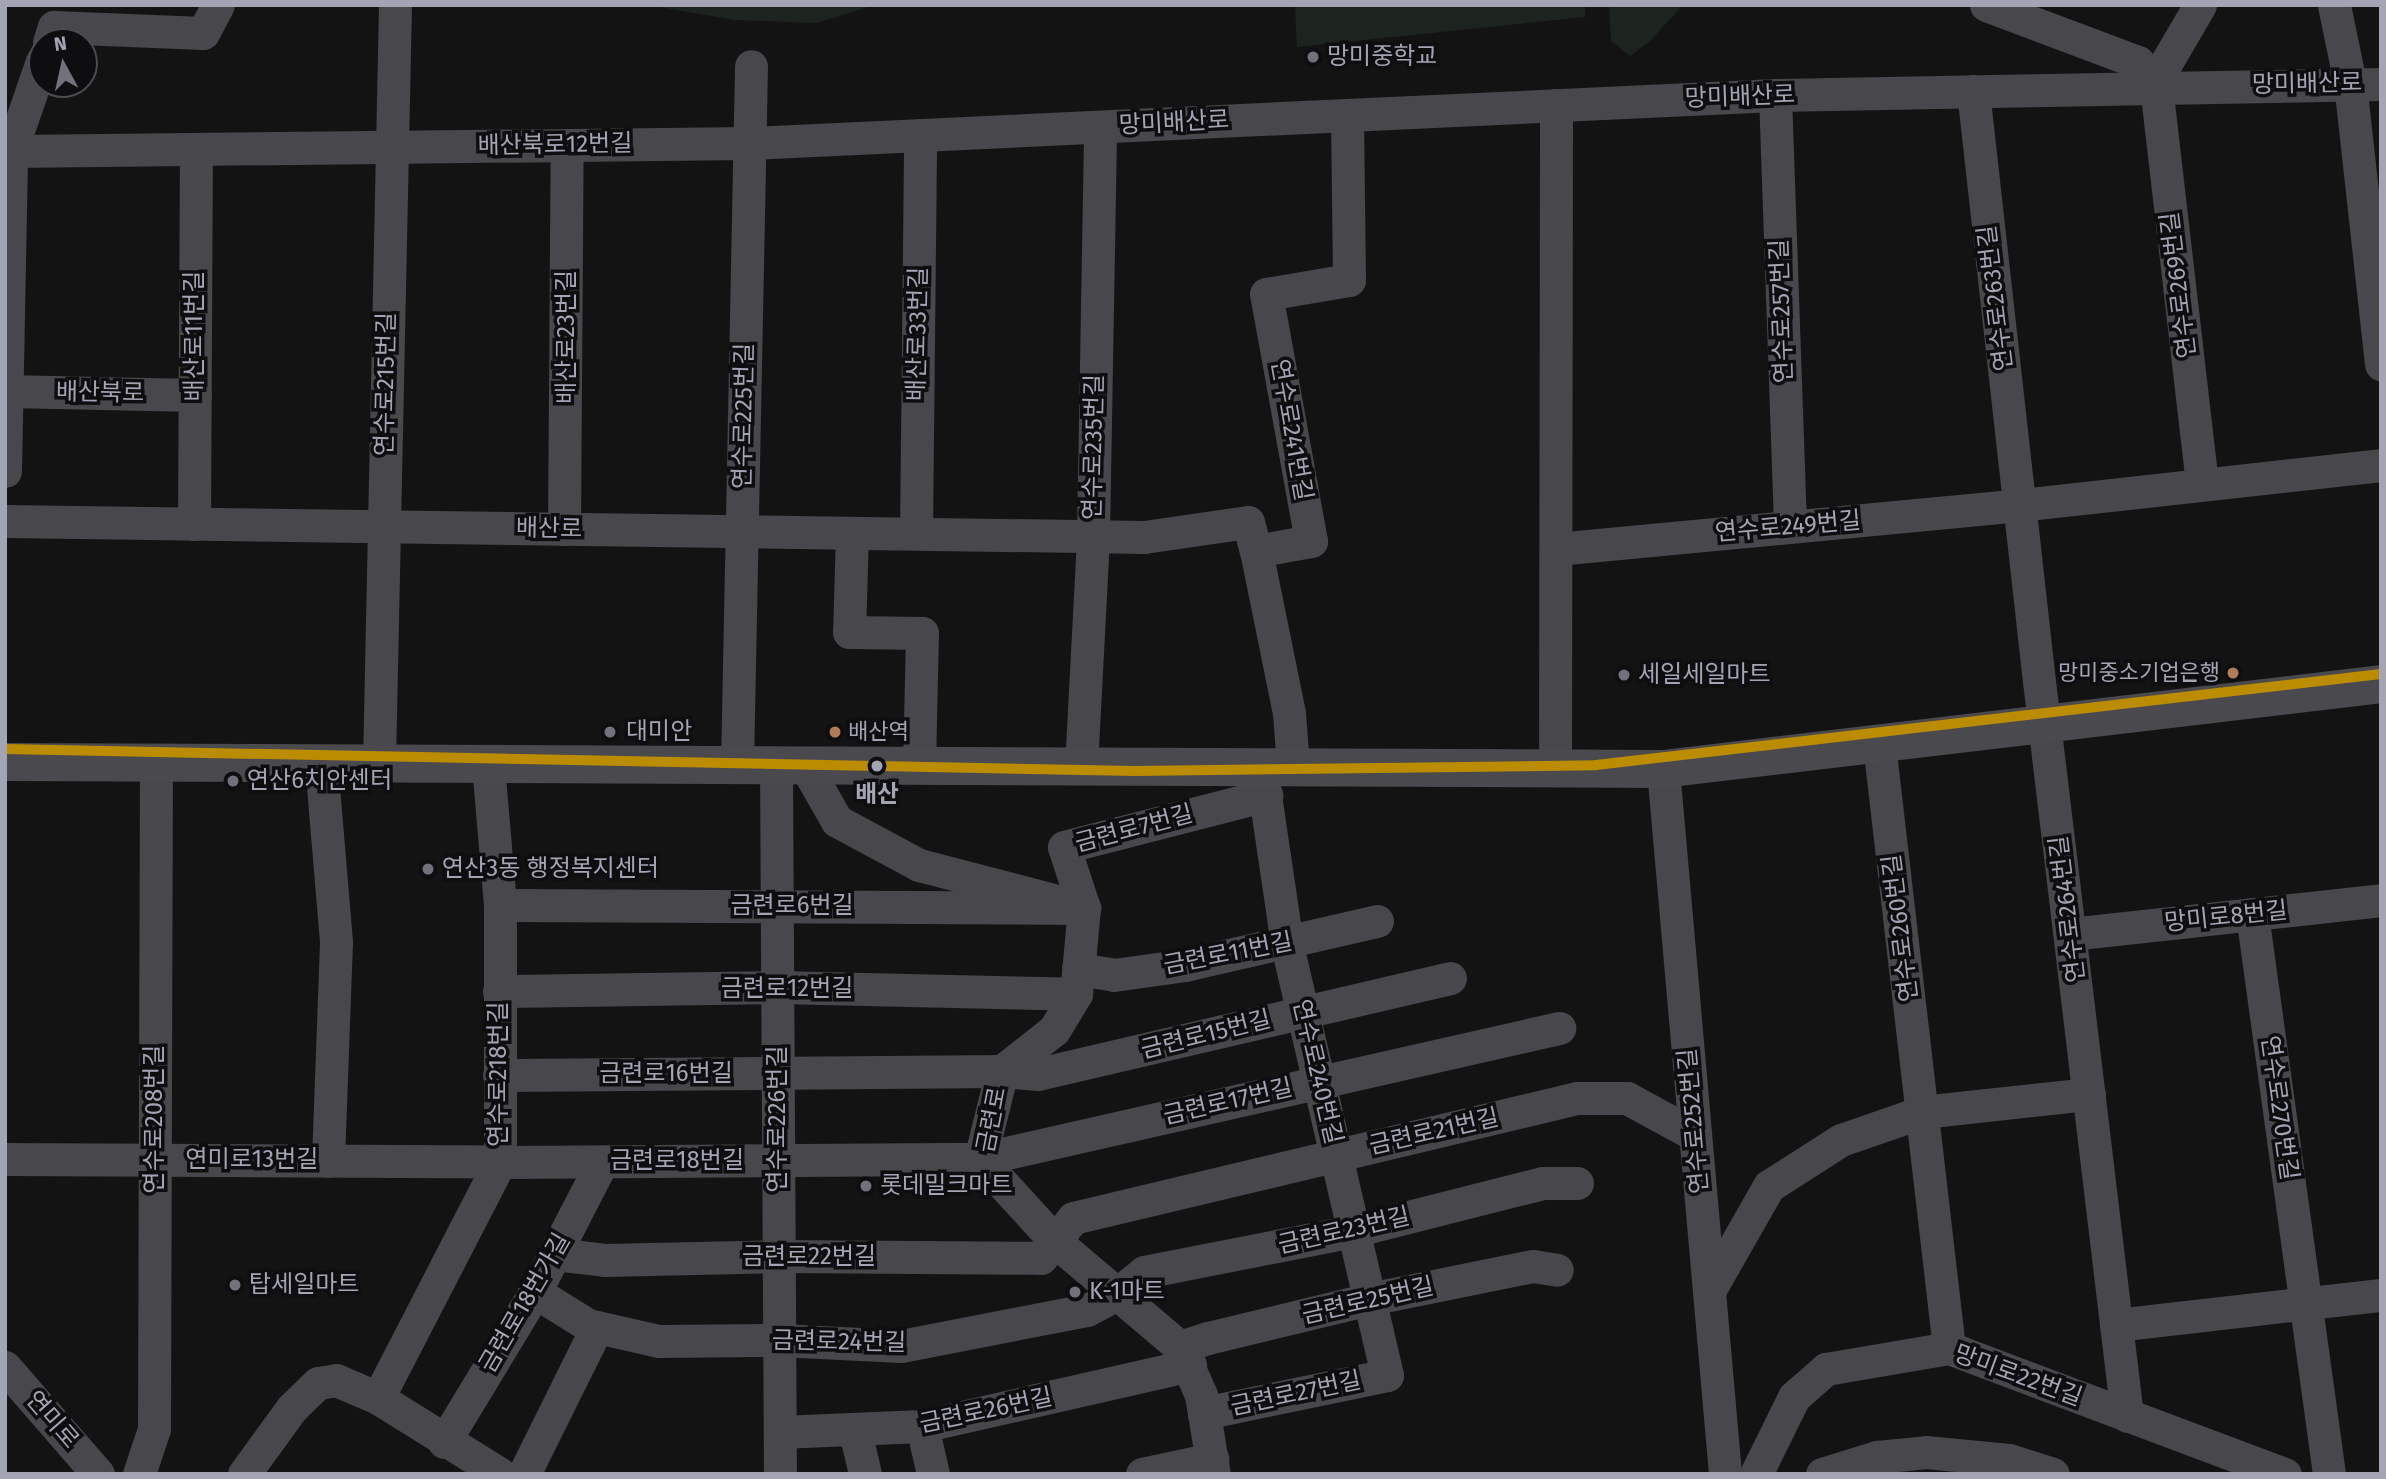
<!DOCTYPE html>
<html>
<head>
<meta charset="utf-8">
<style>
	body { margin:0 }
	#map { position:relative; width:2386px; height:1479px; overflow:hidden; background:#131313; font-family:"Fira Sans","Noto Sans KR",sans-serif }
	div>[style] { position:absolute }
	[style*='--x'] { left:calc(var(--x)*1px); top:calc(var(--y)*1px); width:calc(var(--w)*1px); rotate:calc(var(--a)*1deg) }
	.green>* { inset:0; background:#1d241f }
	.minor>* { height:33px; margin:-16.5px; padding:0 16.5px; transform-origin:16.5px; border-radius:16.5px; background:#47474c }
	.major>* { height:38px; margin:-19px; padding:0 19px; transform-origin:19px; border-radius:19px; background:#4a494e }
	.metro-1>* { height:10px; margin:-5px; padding:0 5px; transform-origin:5px; border-radius:5px; background:#bb8c00 }
	.dots>* { width:19px; height:19px; translate:-50% -50%; box-sizing:border-box; border:4px solid #0e0d0f; border-radius:50% }
	span { translate:-50% -50%; white-space:nowrap; text-align:center; line-height:1.15; -webkit-text-stroke:7px #0e0d0f; paint-order:stroke }
	.bus-label { font-size:22px; color:#a4a5b4 }
	.right { translate:-100% -50%; text-align:right }
	.left { translate:0 -50%; text-align:left }
	.poi-label { font-size:24px; color:#a4a5b4 }
	.street-label { font-size:24px; color:#a4a5b4 }
	.stop-label { font-size:24px; color:#a4a5b4; font-weight:700 }
	.frame { position:absolute; inset:0; border:7px solid #a4a5b4; pointer-events:none }
	.north { position:absolute; left:28px; top:28px; width:70px; height:70px; box-sizing:border-box; background:#0e0d0f; border:2px solid #4a4a51; border-radius:50%; rotate:352deg; font-size:19px; font-weight:700; line-height:28px; text-align:center; color:#a4a5b4 }
	.north::after { content:''; display:block; margin:auto; width:24px; height:32px; background:#71727c; clip-path:polygon(50% 0,100% 100%,50% 72%,0 100%) }
</style>
</head>
<body>
<div id="map">
	<div class="green">
		<div style="clip-path:polygon(649px 5px,874px 5px,817px 23px,734px 20px)"></div>
		<div style="clip-path:polygon(1295px 5px,1585px 5px,1585px 17px,1297px 47px)"></div>
		<div style="clip-path:polygon(1609px 5px,1683px 5px,1649px 42px,1630px 56px,1611px 41px)"></div>
	</div>
	<div class="minor">
		<div style="--x:1986;--y:5;--w:162;--a:20.6"></div>
		<div style="--x:2138;--y:62;--w:30;--a:53"></div>
		<div style="--x:2200;--y:5;--w:67;--a:120.4"></div>
		<div style="--x:2166;--y:63;--w:25;--a:113"></div>
		<div style="--x:2156;--y:86;--w:401;--a:83.4"></div>
		<div style="--x:2334;--y:5;--w:80;--a:78.4"></div>
		<div style="--x:2350;--y:83;--w:283;--a:83.7"></div>
		<div style="--x:49;--y:42;--w:16;--a:-72"></div>
		<div style="--x:54;--y:27;--w:149;--a:2.3"></div>
		<div style="--x:203;--y:33;--w:32;--a:-62"></div>
		<div style="--x:1973;--y:91;--w:594;--a:83.62"></div>
		<div style="--x:2039;--y:681;--w:740;--a:83.17"></div>
		<div style="--x:1775;--y:95;--w:432;--a:88"></div>
		<div style="--x:5;--y:148;--w:7;--a:27"></div>
		<div style="--x:11;--y:151;--w:738;--a:-0.62"></div>
		<div style="--x:749;--y:143;--w:1027;--a:-2.68"></div>
		<div style="--x:1775;--y:95;--w:606;--a:-1.04"></div>
		<div style="--x:6;--y:391;--w:189;--a:1.2"></div>
		<div style="--x:5;--y:471;--w:320;--a:-88.9"></div>
		<div style="--x:11;--y:151;--w:95;--a:-71"></div>
		<div style="--x:5;--y:521;--w:1139;--a:0.8"></div>
		<div style="--x:1144;--y:537;--w:105;--a:-8.2"></div>
		<div style="--x:1248;--y:522;--w:30;--a:75"></div>
		<div style="--x:194;--y:524;--w:375;--a:-89.7"></div>
		<div style="--x:564;--y:529;--w:384;--a:-89.6"></div>
		<div style="--x:852;--y:533;--w:99;--a:91.7"></div>
		<div style="--x:849;--y:632;--w:73;--a:0.8"></div>
		<div style="--x:922;--y:633;--w:133;--a:91.3"></div>
		<div style="--x:916;--y:533;--w:398;--a:-89.4"></div>
		<div style="--x:1556;--y:549;--w:466;--a:-5.4"></div>
		<div style="--x:2020;--y:505;--w:363;--a:-6.3"></div>
		<div style="--x:1879;--y:744;--w:608;--a:83.39"></div>
		<div style="--x:321;--y:763;--w:180;--a:85.2"></div>
		<div style="--x:336;--y:942;--w:219;--a:92.1"></div>
		<div style="--x:379;--y:763;--w:758;--a:-88.79"></div>
		<div style="--x:737;--y:765;--w:699;--a:-88.85"></div>
		<div style="--x:776;--y:765;--w:709;--a:89.68"></div>
		<div style="--x:805;--y:765;--w:64;--a:60.3"></div>
		<div style="--x:837;--y:821;--w:93;--a:28.2"></div>
		<div style="--x:919;--y:865;--w:171;--a:14.6"></div>
		<div style="--x:1084;--y:908;--w:86;--a:95.3"></div>
		<div style="--x:1076;--y:994;--w:42;--a:121.4"></div>
		<div style="--x:1054;--y:1030;--w:66;--a:141.7"></div>
		<div style="--x:1002;--y:1071;--w:91;--a:104"></div>
		<div style="--x:980;--y:1159;--w:113;--a:47.5"></div>
		<div style="--x:1056;--y:1242;--w:162;--a:40.3"></div>
		<div style="--x:1180;--y:1347;--w:52;--a:66.4"></div>
		<div style="--x:1201;--y:1395;--w:80;--a:80.7"></div>
		<div style="--x:1081;--y:767;--w:231;--a:-87"></div>
		<div style="--x:1093;--y:536;--w:409;--a:-89"></div>
		<div style="--x:1293;--y:767;--w:54;--a:-94.2"></div>
		<div style="--x:1289;--y:713;--w:165;--a:-101.5"></div>
		<div style="--x:1256;--y:551;--w:56;--a:-10.3"></div>
		<div style="--x:1311;--y:541;--w:251;--a:-100.3"></div>
		<div style="--x:1266;--y:294;--w:84;--a:-9.6"></div>
		<div style="--x:1349;--y:280;--w:165;--a:-90.7"></div>
		<div style="--x:1555;--y:769;--w:664;--a:-89.91"></div>
		<div style="--x:1663;--y:769;--w:708;--a:84.97"></div>
		<div style="--x:500;--y:905;--w:584;--a:0.29"></div>
		<div style="--x:1084;--y:908;--w:64;--a:-108.2"></div>
		<div style="--x:1064;--y:847;--w:209;--a:-14.4"></div>
		<div style="--x:2252;--y:914;--w:565;--a:82.17"></div>
		<div style="--x:2070;--y:934;--w:313;--a:-6.2"></div>
		<div style="--x:1078;--y:969;--w:36;--a:9"></div>
		<div style="--x:1114;--y:975;--w:72;--a:-8"></div>
		<div style="--x:1185;--y:965;--w:197;--a:-12.9"></div>
		<div style="--x:499;--y:991;--w:278;--a:-0.8"></div>
		<div style="--x:777;--y:987;--w:299;--a:1.3"></div>
		<div style="--x:499;--y:1075;--w:503;--a:-0.46"></div>
		<div style="--x:1002;--y:1071;--w:36;--a:5"></div>
		<div style="--x:1038;--y:1074;--w:423;--a:-13.1"></div>
		<div style="--x:5;--y:1159;--w:495;--a:0.3"></div>
		<div style="--x:500;--y:1162;--w:480;--a:-0.4"></div>
		<div style="--x:980;--y:1159;--w:594;--a:-12.75"></div>
		<div style="--x:554;--y:1254;--w:51;--a:6.7"></div>
		<div style="--x:605;--y:1260;--w:174;--a:-1.3"></div>
		<div style="--x:779;--y:1256;--w:262;--a:0.4"></div>
		<div style="--x:1041;--y:1258;--w:51;--a:-51.3"></div>
		<div style="--x:1073;--y:1218;--w:518;--a:-13.39"></div>
		<div style="--x:1577;--y:1098;--w:50;--a:0"></div>
		<div style="--x:1627;--y:1098;--w:77;--a:28.6"></div>
		<div style="--x:1709;--y:1291;--w:121;--a:-60.3"></div>
		<div style="--x:1769;--y:1186;--w:85;--a:-32.6"></div>
		<div style="--x:1841;--y:1140;--w:86;--a:-19.1"></div>
		<div style="--x:1922;--y:1112;--w:168;--a:-6.2"></div>
		<div style="--x:535;--y:1292;--w:62;--a:31.9"></div>
		<div style="--x:588;--y:1325;--w:73;--a:12.7"></div>
		<div style="--x:659;--y:1341;--w:120;--a:-0.5"></div>
		<div style="--x:779;--y:1340;--w:122;--a:2.8"></div>
		<div style="--x:901;--y:1346;--w:189;--a:-11"></div>
		<div style="--x:1087;--y:1310;--w:34;--a:-28"></div>
		<div style="--x:1117;--y:1294;--w:35;--a:-39"></div>
		<div style="--x:1144;--y:1272;--w:213;--a:-11.1"></div>
		<div style="--x:1353;--y:1231;--w:196;--a:-14.2"></div>
		<div style="--x:1543;--y:1183;--w:34;--a:0"></div>
		<div style="--x:2116;--y:1325;--w:267;--a:-6.5"></div>
		<div style="--x:1180;--y:1347;--w:29;--a:-18"></div>
		<div style="--x:1208;--y:1338;--w:166;--a:-13.6"></div>
		<div style="--x:1369;--y:1299;--w:167;--a:-11.4"></div>
		<div style="--x:1533;--y:1266;--w:24;--a:9"></div>
		<div style="--x:5;--y:1367;--w:142;--a:49"></div>
		<div style="--x:378;--y:1398;--w:266;--a:-62.7"></div>
		<div style="--x:500;--y:1162;--w:257;--a:-90"></div>
		<div style="--x:500;--y:905;--w:142;--a:-94.9"></div>
		<div style="--x:1204;--y:1413;--w:187;--a:-11.7"></div>
		<div style="--x:1387;--y:1375;--w:442;--a:-103.1"></div>
		<div style="--x:1287;--y:944;--w:171;--a:-98.4"></div>
		<div style="--x:922;--y:1426;--w:49;--a:77.1"></div>
		<div style="--x:855;--y:1431;--w:44;--a:76.9"></div>
		<div style="--x:780;--y:1432;--w:142;--a:-2.4"></div>
		<div style="--x:922;--y:1426;--w:275;--a:-12.8"></div>
		<div style="--x:444;--y:1442;--w:175;--a:-58.8"></div>
		<div style="--x:535;--y:1292;--w:146;--a:-62.7"></div>
		<div style="--x:139;--y:1474;--w:47;--a:-71.6"></div>
		<div style="--x:154;--y:1429;--w:667;--a:-89.83"></div>
		<div style="--x:244;--y:1474;--w:82;--a:-54"></div>
		<div style="--x:292;--y:1408;--w:36;--a:-44"></div>
		<div style="--x:318;--y:1383;--w:18;--a:-9"></div>
		<div style="--x:336;--y:1380;--w:46;--a:23.2"></div>
		<div style="--x:378;--y:1398;--w:144;--a:31.9"></div>
		<div style="--x:524;--y:1474;--w:164;--a:-63.6"></div>
		<div style="--x:1142;--y:1474;--w:72;--a:-12.1"></div>
		<div style="--x:1756;--y:1474;--w:86;--a:-63.7"></div>
		<div style="--x:1794;--y:1397;--w:43;--a:-41.2"></div>
		<div style="--x:1826;--y:1369;--w:125;--a:-9.7"></div>
		<div style="--x:1949;--y:1348;--w:359;--a:20.6"></div>
		<div style="--x:1822;--y:1474;--w:58;--a:-17.2"></div>
		<div style="--x:1877;--y:1457;--w:49;--a:-5.8"></div>
		<div style="--x:1926;--y:1452;--w:83;--a:5.5"></div>
		<div style="--x:2009;--y:1460;--w:46;--a:17.7"></div>
	</div>
	<div class="major">
		<div style="--x:5;--y:762;--w:1658;--a:0.24"></div>
		<div style="--x:1663;--y:769;--w:723;--a:-6.75"></div>
	</div>
	<div class="metro-1">
		<div style="--x:5;--y:749;--w:1130;--a:1.12"></div>
		<div style="--x:1135;--y:771;--w:461;--a:-0.7"></div>
		<div style="--x:1596;--y:765;--w:790;--a:-6.61"></div>
	</div>
	<div class="dots">
		<div style="left:1313px;top:57px;background:#71727c"></div>
		<div style="left:2233px;top:673px;background:#b07c57"></div>
		<div style="left:1624px;top:675px;background:#71727c"></div>
		<div style="left:610px;top:732px;background:#71727c"></div>
		<div style="left:835px;top:732px;background:#b07c57"></div>
		<div style="left:877px;top:766px;background:#a4a5b4"></div>
		<div style="left:233px;top:781px;background:#71727c"></div>
		<div style="left:428px;top:869px;background:#71727c"></div>
		<div style="left:866px;top:1186px;background:#71727c"></div>
		<div style="left:235px;top:1285px;background:#71727c"></div>
		<div style="left:1075px;top:1292px;background:#71727c"></div>
	</div>
	<div class="bus-label">
		<span class="right" style="left:2220px;top:673px">망미중소기업은행</span>
		<span class="left" style="left:848px;top:732px">배산역</span>
	</div>
	<div class="poi-label">
		<span class="left" style="left:1327px;top:57px">망미중학교</span>
		<span class="left" style="left:1638px;top:675px">세일세일마트</span>
		<span class="left" style="left:626px;top:732px">대미안</span>
		<span class="left" style="left:247px;top:781px">연산6치안센터</span>
		<span class="left" style="left:442px;top:869px">연산3동 행정복지센터</span>
		<span class="left" style="left:880px;top:1186px">롯데밀크마트</span>
		<span class="left" style="left:249px;top:1285px">탑세일마트</span>
		<span class="left" style="left:1089px;top:1292px">K-1마트</span>
	</div>
	<div class="street-label">
		<span style="left:2307px;top:84px;rotate:-1deg">망미배산로</span>
		<span style="left:1740px;top:97px;rotate:-2deg">망미배산로</span>
		<span style="left:1174px;top:123px;rotate:-3deg">망미배산로</span>
		<span style="left:555px;top:145px;rotate:-1deg">배산북로12번길</span>
		<span style="left:2179px;top:285px;rotate:-97deg">연수로269번길</span>
		<span style="left:1996px;top:298px;rotate:-97deg">연수로263번길</span>
		<span style="left:1782px;top:311px;rotate:-92deg">연수로257번길</span>
		<span style="left:918px;top:334px;rotate:-89deg">배산로33번길</span>
		<span style="left:195px;top:336px;rotate:-90deg">배산로11번길</span>
		<span style="left:567px;top:337px;rotate:-90deg">배산로23번길</span>
		<span style="left:386px;top:384px;rotate:-89deg">연수로215번길</span>
		<span style="left:100px;top:393px;rotate:1deg">배산북로</span>
		<span style="left:744px;top:416px;rotate:-89deg">연수로225번길</span>
		<span style="left:1291px;top:430px;rotate:80deg">연수로241번길</span>
		<span style="left:1094px;top:447px;rotate:-89deg">연수로235번길</span>
		<span style="left:1788px;top:527px;rotate:-5deg">연수로249번길</span>
		<span style="left:549px;top:529px;rotate:1deg">배산로</span>
		<span style="left:1134px;top:829px;rotate:-15deg">금련로7번길</span>
		<span style="left:792px;top:906px">금련로6번길</span>
		<span style="left:2068px;top:909px;rotate:-97deg">연수로264번길</span>
		<span style="left:2226px;top:917px;rotate:-6deg">망미로8번길</span>
		<span style="left:1901px;top:928px;rotate:-97deg">연수로260번길</span>
		<span style="left:1228px;top:954px;rotate:-11deg">금련로11번길</span>
		<span style="left:787px;top:989px">금련로12번길</span>
		<span style="left:1206px;top:1035px;rotate:-14deg">금련로15번길</span>
		<span style="left:1317px;top:1072px;rotate:77deg">연수로240번길</span>
		<span style="left:499px;top:1074px;rotate:-90deg">연수로218번길</span>
		<span style="left:666px;top:1074px">금련로16번길</span>
		<span style="left:1228px;top:1102px;rotate:-13deg">금련로17번길</span>
		<span style="left:2279px;top:1108px;rotate:82deg">연수로270번길</span>
		<span style="left:155px;top:1119px;rotate:-90deg">연수로208번길</span>
		<span style="left:778px;top:1119px;rotate:-90deg">연수로226번길</span>
		<span style="left:992px;top:1120px;rotate:-79deg">금련로</span>
		<span style="left:1694px;top:1121px;rotate:-95deg">연수로252번길</span>
		<span style="left:1434px;top:1132px;rotate:-13deg">금련로21번길</span>
		<span style="left:252px;top:1160px">연미로13번길</span>
		<span style="left:677px;top:1161px">금련로18번길</span>
		<span style="left:1344px;top:1231px;rotate:-13deg">금련로23번길</span>
		<span style="left:809px;top:1257px">금련로22번길</span>
		<span style="left:1368px;top:1301px;rotate:-13deg">금련로25번길</span>
		<span style="left:525px;top:1303px;rotate:-60deg">금련로18번가길</span>
		<span style="left:839px;top:1342px;rotate:1deg">금련로24번길</span>
		<span style="left:2018px;top:1376px;rotate:20deg">망미로22번길</span>
		<span style="left:1296px;top:1394px;rotate:-12deg">금련로27번길</span>
		<span style="left:986px;top:1411px;rotate:-12deg">금련로26번길</span>
		<span style="left:52px;top:1420px;rotate:49deg">연미로</span>
	</div>
	<div class="stop-label">
		<span style="left:877px;top:795px">배산</span>
	</div>
	<div class="frame"></div>
	<div class="north">N</div>
</div>
</body>
</html>
